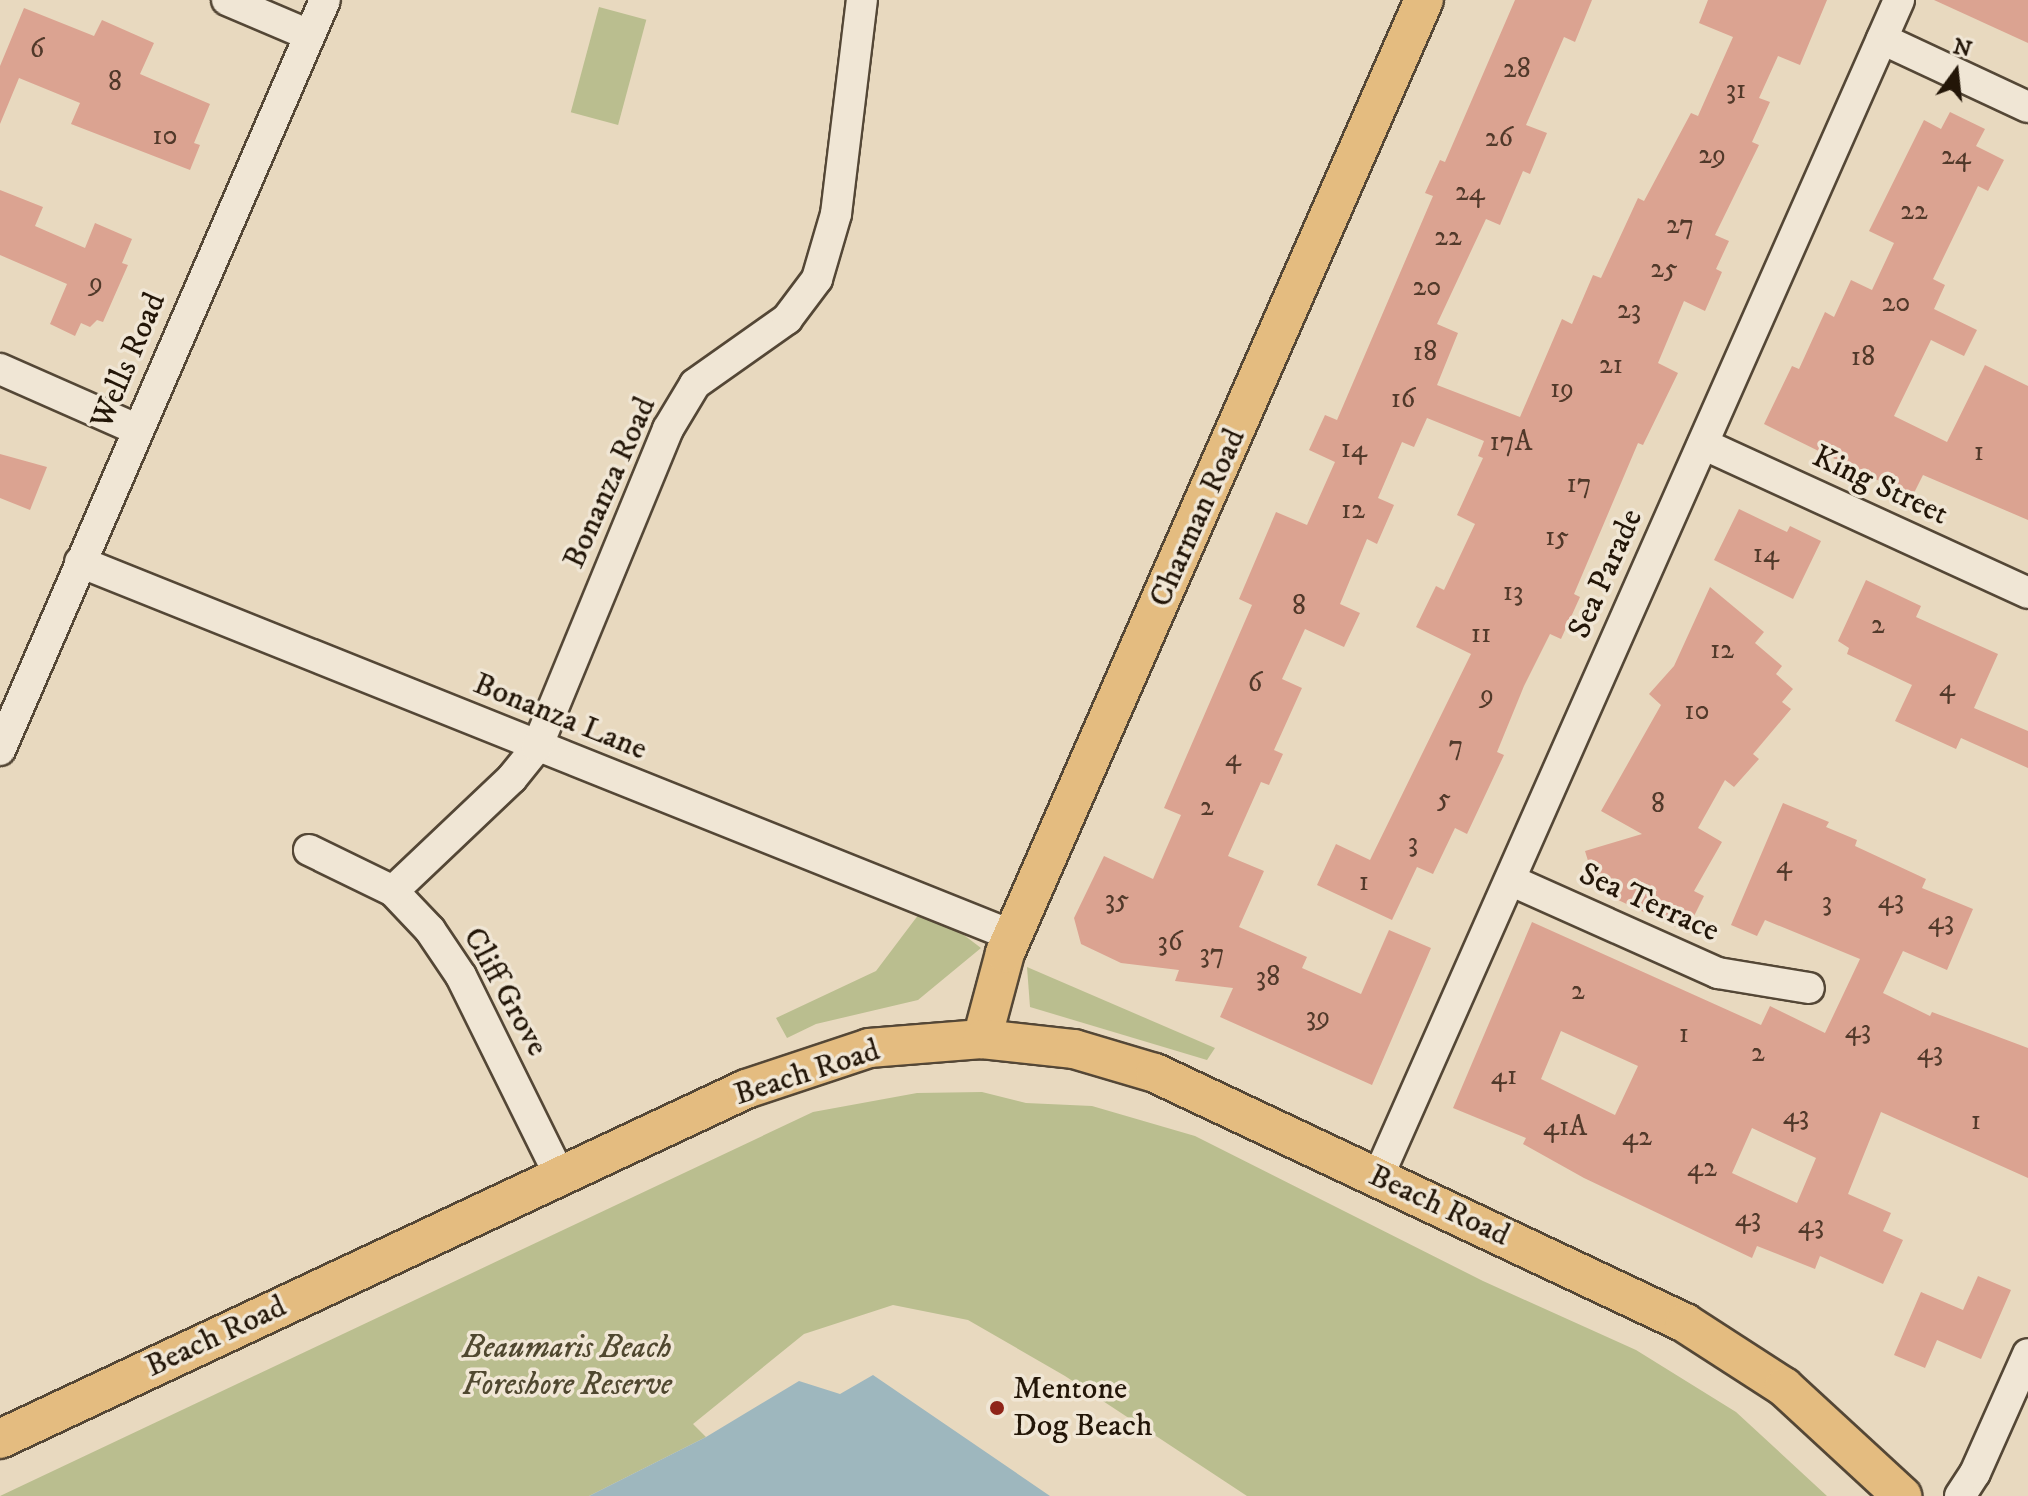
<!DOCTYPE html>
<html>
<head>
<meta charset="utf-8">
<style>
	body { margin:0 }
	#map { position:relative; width:2028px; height:1496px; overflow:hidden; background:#e8d9bf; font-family:"IM FELL DW Pica",serif }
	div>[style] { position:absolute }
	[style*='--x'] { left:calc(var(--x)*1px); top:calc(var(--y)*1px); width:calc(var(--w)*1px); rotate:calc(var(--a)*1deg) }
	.green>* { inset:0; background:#babe8f; transform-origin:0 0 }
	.water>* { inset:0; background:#9eb7be }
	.building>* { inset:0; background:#dba391 }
	.roads { filter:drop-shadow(2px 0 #544736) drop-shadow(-2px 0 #544736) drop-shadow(0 2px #544736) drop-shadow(0 -2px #544736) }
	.minor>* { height:30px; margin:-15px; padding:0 15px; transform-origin:15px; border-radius:15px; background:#f0e6d5 }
	.major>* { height:38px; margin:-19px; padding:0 19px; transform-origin:19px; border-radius:19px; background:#e4bc80 }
	.dots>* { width:22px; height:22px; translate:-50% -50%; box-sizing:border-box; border:4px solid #f0e6d5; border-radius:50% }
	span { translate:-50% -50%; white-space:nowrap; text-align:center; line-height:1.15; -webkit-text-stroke:7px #f0e6d5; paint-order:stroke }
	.number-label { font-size:28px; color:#51392a }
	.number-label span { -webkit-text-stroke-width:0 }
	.street-label { font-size:32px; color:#231608 }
	.park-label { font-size:32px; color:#504830; font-style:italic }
	.poi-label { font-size:32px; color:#231608 }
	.left { translate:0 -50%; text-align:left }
	.north { position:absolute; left:1916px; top:32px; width:80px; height:80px; -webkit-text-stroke:6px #f0e6d5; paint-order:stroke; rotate:15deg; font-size:22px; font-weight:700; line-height:32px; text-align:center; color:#231608 }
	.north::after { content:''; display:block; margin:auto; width:28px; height:36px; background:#231608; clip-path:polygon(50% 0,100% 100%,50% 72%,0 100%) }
</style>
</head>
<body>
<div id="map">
	<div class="green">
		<div style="left:599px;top:7px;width:49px;height:109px;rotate:15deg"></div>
		<div style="clip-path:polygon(919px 914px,952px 926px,981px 948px,918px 1000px,816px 1024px,787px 1038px,776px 1018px,876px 971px)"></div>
		<div style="clip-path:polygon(1027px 967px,1215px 1048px,1207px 1060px,1030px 1007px)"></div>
		<div style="clip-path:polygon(982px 1092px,1026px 1103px,1092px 1106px,1195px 1136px,1483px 1281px,1636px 1350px,1736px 1412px,1827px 1496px,1247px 1496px,1065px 1376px,968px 1320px,893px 1305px,804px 1334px,693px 1424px,706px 1437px,589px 1496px,0 1496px,813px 1112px,917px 1093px)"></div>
	</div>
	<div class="water">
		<div style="clip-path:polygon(873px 1375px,1050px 1496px,589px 1496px,706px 1437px,799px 1381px,840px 1394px)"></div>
	</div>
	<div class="building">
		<div style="clip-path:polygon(1515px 0,1592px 0,1575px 42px,1564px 37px,1526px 125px,1547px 133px,1530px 174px,1523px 171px,1500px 225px,1486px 219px,1437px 324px,1458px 333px,1437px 385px,1520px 417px,1562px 319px,1572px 324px,1593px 275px,1601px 278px,1638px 198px,1644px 201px,1691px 113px,1698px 116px,1733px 37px,1699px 23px,1708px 0,1827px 0,1800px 65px,1778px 56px,1759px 98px,1770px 102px,1752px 142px,1759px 145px,1715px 235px,1729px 241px,1716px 269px,1722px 272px,1705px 311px,1684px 301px,1658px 363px,1678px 373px,1643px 445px,1638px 443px,1574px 594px,1580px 597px,1561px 639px,1550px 634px,1524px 686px,1497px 752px,1504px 755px,1467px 834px,1455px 828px,1433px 874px,1417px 867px,1392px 920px,1317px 885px,1336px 844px,1370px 860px,1471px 654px,1416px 627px,1436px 586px,1444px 590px,1475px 524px,1457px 515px,1483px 458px,1478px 456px,1484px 441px,1427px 418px,1414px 447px,1402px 442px,1378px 498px,1394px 505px,1377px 544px,1367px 539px,1340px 604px,1360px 613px,1344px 647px,1305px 629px,1282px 679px,1302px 688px,1274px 750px,1283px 754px,1269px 785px,1261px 782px,1228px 856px,1264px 871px,1239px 927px,1307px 957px,1302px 968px,1361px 994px,1389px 930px,1431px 948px,1372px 1085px,1220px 1017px,1233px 988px,1175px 981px,1179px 970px,1121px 963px,1081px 944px,1074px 918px,1104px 856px,1153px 879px,1181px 815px,1164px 808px,1252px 605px,1239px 599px,1276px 512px,1307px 525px,1335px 462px,1309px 450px,1325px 415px,1337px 420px,1433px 196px,1425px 193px,1440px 160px,1445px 162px)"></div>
		<div style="clip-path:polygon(1934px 0,2028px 0,2028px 43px)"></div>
		<div style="clip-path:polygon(24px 8px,94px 36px,102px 20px,154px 43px,140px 74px,210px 104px,194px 143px,200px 145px,190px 170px,71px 124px,80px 103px,19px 78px,0 124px,0 66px)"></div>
		<div style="clip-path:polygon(1950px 112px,1985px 129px,1976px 146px,2004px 160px,1988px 191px,1978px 186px,1933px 279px,1945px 285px,1934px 309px,1977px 330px,1964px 356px,1931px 340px,1894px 416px,1947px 442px,1985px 365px,2028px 386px,2028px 520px,1923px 475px,1912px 497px,1764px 424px,1792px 366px,1799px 369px,1825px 312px,1834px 317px,1851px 280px,1872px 290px,1894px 243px,1869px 231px,1924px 120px,1941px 129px)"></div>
		<div style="clip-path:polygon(0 190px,43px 207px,35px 226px,85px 248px,95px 223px,132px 239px,122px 263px,128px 265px,103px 322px,97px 320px,90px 327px,81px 323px,75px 336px,50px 324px,67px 284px,0 255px)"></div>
		<div style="clip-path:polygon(0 454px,47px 467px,30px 510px,0 498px)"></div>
		<div style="clip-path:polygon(1739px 509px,1787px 532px,1790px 526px,1821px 541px,1793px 599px,1714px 560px)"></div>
		<div style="clip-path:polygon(1866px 580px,1921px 606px,1916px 617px,1998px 654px,1974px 708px,2028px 731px,2028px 768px,1961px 738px,1956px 749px,1895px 721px,1912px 685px,1847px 654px,1849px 648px,1838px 641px)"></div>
		<div style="clip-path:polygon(1710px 587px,1764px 632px,1755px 643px,1782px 666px,1776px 674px,1793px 689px,1782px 702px,1791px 709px,1753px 754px,1759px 759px,1734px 787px,1725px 780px,1698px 828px,1722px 842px,1694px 891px,1704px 896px,1686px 932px,1597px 890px,1585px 851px,1642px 834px,1601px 811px,1661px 705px,1649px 694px,1674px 666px)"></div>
		<div style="clip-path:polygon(evenodd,1783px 803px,1829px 822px,1826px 827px,1857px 840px,1855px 846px,1926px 879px,1922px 888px,1973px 909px,1947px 970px,1903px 951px,1883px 993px,1930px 1016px,1932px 1012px,2028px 1048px,2028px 1178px,1881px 1112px,1848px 1194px,1891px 1213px,1883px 1231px,1903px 1240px,1883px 1284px,1820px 1256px,1815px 1269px,1757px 1246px,1752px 1258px,1584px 1178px,1523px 1144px,1526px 1138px,1453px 1108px,1532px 922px,1761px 1025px,1770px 1006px,1825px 1033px,1860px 959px,1765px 920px,1757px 936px,1731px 925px,1783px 803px,1561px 1031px,1638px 1066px,1615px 1115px,1541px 1079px,1561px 1031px,1783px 803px,1752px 1128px,1816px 1158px,1797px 1203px,1732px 1173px,1752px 1128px)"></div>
		<div style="clip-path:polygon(1978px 1276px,2011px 1290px,1981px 1359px,1937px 1340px,1925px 1368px,1894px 1355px,1921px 1292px,1963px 1310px)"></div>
	</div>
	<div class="roads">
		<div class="minor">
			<div style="--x:227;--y:0;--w:89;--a:23.1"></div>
			<div style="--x:1882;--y:39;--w:161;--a:25"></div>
			<div style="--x:0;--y:369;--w:151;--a:23.8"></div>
			<div style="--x:1703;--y:444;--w:358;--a:24.6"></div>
			<div style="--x:80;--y:562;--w:1005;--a:21.84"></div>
			<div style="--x:0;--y:750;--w:817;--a:-66.57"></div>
			<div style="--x:309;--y:850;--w:93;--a:26"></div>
			<div style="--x:393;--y:891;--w:54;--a:46.5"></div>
			<div style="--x:430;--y:930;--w:55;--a:56"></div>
			<div style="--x:461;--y:976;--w:225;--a:63.7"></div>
			<div style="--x:1510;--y:880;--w:228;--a:24.1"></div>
			<div style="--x:1718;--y:973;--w:92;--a:9.4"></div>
			<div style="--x:393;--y:891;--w:164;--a:-43.5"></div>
			<div style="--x:512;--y:778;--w:40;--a:-51"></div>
			<div style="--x:537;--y:747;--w:344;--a:-67.6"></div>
			<div style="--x:668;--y:429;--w:52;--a:-59"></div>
			<div style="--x:695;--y:384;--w:113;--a:-35.2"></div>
			<div style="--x:787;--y:319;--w:50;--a:-53.1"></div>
			<div style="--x:817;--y:279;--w:68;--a:-73.7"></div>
			<div style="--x:836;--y:214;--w:216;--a:-83.1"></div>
			<div style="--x:1378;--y:1177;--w:1287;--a:-66.12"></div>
			<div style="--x:1960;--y:1496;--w:27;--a:-57"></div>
			<div style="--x:1975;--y:1473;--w:130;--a:-66"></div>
		</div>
		<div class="major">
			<div style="--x:982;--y:1039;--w:89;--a:-75"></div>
			<div style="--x:1005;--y:953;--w:1041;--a:-66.27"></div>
			<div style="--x:0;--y:1439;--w:824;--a:-25.13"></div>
			<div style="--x:746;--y:1089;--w:130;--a:-18.4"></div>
			<div style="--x:869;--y:1048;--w:113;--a:-4.6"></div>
			<div style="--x:982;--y:1039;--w:93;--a:6.2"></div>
			<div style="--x:1074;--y:1049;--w:84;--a:16.5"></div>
			<div style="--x:1155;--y:1073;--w:586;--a:25.25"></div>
			<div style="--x:1685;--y:1323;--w:118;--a:32.9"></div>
			<div style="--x:1784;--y:1387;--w:161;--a:42.7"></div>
		</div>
	</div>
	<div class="dots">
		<div style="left:997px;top:1408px;background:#8f2418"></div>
	</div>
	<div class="number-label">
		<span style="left:37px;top:49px">6</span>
		<span style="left:1517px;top:69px">28</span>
		<span style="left:115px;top:82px">8</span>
		<span style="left:1736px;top:90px">31</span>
		<span style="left:165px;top:136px">10</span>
		<span style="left:1499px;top:138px">26</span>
		<span style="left:1712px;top:155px">29</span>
		<span style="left:1956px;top:156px">24</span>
		<span style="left:1470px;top:192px">24</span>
		<span style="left:1914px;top:211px">22</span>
		<span style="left:1680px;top:225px">27</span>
		<span style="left:1448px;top:237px">22</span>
		<span style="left:1664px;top:269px">25</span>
		<span style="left:96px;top:283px">9</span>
		<span style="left:1427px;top:287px">20</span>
		<span style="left:1896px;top:303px">20</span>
		<span style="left:1629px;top:310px">23</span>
		<span style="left:1425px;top:352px">18</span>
		<span style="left:1863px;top:357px">18</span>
		<span style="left:1611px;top:365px">21</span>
		<span style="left:1562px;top:389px">19</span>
		<span style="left:1403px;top:399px">16</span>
		<span style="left:1511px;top:442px">17A</span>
		<span style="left:1354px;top:449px">14</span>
		<span style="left:1979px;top:452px">1</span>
		<span style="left:1579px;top:484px">17</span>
		<span style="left:1353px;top:510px">12</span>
		<span style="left:1557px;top:537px">15</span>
		<span style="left:1766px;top:554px">14</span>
		<span style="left:1513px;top:592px">13</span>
		<span style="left:1299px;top:606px">8</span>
		<span style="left:1878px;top:625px">2</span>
		<span style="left:1481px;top:634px">11</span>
		<span style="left:1722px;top:650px">12</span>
		<span style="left:1255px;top:683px">6</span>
		<span style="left:1947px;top:688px">4</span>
		<span style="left:1487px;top:695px">9</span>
		<span style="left:1697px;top:711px">10</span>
		<span style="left:1456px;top:746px">7</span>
		<span style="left:1233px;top:758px">4</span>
		<span style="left:1444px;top:799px">5</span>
		<span style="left:1658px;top:804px">8</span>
		<span style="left:1207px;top:807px">2</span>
		<span style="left:1413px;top:843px">3</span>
		<span style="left:1784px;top:865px">4</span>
		<span style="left:1364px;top:882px">1</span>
		<span style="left:1117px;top:900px">35</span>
		<span style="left:1891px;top:900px">43</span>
		<span style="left:1827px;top:902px">3</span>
		<span style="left:1941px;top:921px">43</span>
		<span style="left:1170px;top:942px">36</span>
		<span style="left:1212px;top:954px">37</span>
		<span style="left:1268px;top:977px">38</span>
		<span style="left:1578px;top:991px">2</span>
		<span style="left:1318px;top:1017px">39</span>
		<span style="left:1858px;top:1030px">43</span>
		<span style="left:1684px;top:1034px">1</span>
		<span style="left:1930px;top:1052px">43</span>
		<span style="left:1758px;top:1053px">2</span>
		<span style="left:1504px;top:1076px">41</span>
		<span style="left:1796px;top:1116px">43</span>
		<span style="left:1976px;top:1121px">1</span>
		<span style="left:1565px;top:1127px">41A</span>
		<span style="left:1637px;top:1137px">42</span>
		<span style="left:1702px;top:1168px">42</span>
		<span style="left:1748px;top:1218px">43</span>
		<span style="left:1811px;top:1225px">43</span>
	</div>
	<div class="street-label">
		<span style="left:129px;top:361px;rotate:-67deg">Wells Road</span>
		<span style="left:610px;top:483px;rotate:-66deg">Bonanza Road</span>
		<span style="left:1880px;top:486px;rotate:25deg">King Street</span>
		<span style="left:1198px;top:518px;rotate:-66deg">Charman Road</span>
		<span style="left:1606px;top:574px;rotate:-66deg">Sea Parade</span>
		<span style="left:560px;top:717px;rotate:22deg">Bonanza Lane</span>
		<span style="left:1649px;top:903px;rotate:24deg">Sea Terrace</span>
		<span style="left:505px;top:992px;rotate:61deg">Cliff Grove</span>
		<span style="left:807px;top:1073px;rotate:-18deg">Beach Road</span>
		<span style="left:1439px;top:1206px;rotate:25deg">Beach Road</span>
		<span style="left:216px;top:1337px;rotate:-25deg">Beach Road</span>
	</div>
	<div class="park-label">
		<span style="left:567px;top:1367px">Beaumaris Beach<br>Foreshore Reserve</span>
	</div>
	<div class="poi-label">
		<span class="left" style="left:1013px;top:1408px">Mentone<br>Dog Beach</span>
	</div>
	<div class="north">N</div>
</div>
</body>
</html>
